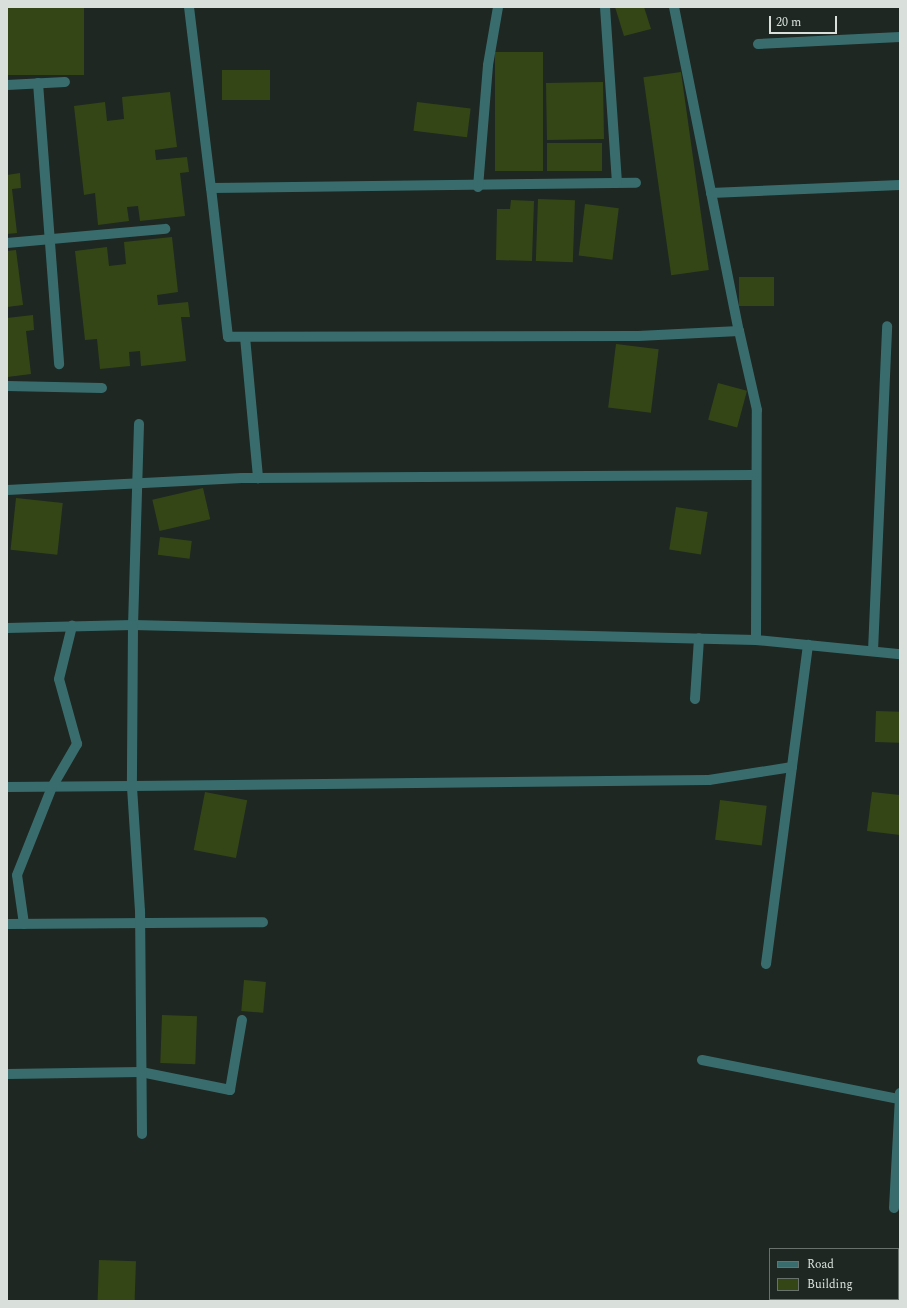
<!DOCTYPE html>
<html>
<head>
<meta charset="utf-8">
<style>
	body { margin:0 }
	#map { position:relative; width:907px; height:1308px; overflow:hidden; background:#1e2722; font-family:Spectral,serif }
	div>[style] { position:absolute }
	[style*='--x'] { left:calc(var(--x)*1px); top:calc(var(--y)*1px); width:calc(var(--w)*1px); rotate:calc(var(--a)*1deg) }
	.building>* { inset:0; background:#354616; transform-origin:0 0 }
	.minor>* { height:10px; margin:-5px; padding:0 5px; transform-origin:5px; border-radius:5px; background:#396d6d }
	span { translate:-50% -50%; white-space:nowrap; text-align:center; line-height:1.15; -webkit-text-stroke:4px #1e2722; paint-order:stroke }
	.frame { position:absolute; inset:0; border:8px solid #d9e0dc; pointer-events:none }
	.legend { position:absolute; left:769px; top:1248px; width:130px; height:52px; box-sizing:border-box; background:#1e2722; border:1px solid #69716c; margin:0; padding:5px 7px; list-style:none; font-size:12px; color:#d9e0dc }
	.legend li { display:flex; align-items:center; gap:8px; height:20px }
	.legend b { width:20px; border:1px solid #69716c }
	.scale { position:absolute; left:769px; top:16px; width:68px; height:18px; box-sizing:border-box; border:2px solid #d9e0dc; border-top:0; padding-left:5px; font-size:12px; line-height:14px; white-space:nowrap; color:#d9e0dc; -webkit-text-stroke:3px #1e2722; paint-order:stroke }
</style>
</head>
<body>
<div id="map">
	<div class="building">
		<div style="left:7px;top:7px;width:77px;height:68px"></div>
		<div style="clip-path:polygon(615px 7px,644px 7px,651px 29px,624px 36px)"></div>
		<div style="left:495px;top:52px;width:48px;height:119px"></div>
		<div style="left:222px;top:70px;width:48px;height:30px"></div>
		<div style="left:681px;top:72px;width:200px;height:38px;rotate:82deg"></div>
		<div style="left:603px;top:82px;width:57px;height:57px;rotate:89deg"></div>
		<div style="clip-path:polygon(170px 92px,177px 147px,155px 150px,156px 160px,187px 157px,189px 172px,180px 173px,185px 216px,140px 221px,138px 206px,127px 207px,129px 221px,98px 225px,95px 193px,84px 195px,74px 106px,105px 102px,107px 121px,124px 119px,122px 97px)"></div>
		<div style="left:417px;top:102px;width:54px;height:29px;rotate:7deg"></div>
		<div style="left:547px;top:143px;width:55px;height:28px"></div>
		<div style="clip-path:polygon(20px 173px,21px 188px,12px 189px,17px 233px,7px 234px,7px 175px)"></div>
		<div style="left:538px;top:199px;width:37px;height:62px;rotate:2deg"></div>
		<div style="clip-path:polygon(511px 200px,534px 201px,532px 261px,496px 260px,497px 209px,510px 209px)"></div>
		<div style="left:585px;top:204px;width:34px;height:52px;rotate:7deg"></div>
		<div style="clip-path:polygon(172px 237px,178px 292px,157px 295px,158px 305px,188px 302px,190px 317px,181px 317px,186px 361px,141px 366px,140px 351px,129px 352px,130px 366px,100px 369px,97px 339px,85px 340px,75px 251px,107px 247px,109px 266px,126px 264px,124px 242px)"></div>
		<div style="clip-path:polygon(16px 250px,23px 305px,7px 307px,7px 251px)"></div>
		<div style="left:739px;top:277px;width:35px;height:29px"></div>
		<div style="clip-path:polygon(33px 315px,34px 330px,26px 331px,31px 374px,7px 377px,7px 318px)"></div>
		<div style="left:616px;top:344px;width:43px;height:64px;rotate:7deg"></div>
		<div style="left:718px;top:383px;width:30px;height:38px;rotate:15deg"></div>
		<div style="left:203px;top:488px;width:32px;height:52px;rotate:77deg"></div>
		<div style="left:16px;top:498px;width:47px;height:52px;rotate:6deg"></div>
		<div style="left:676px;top:507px;width:32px;height:43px;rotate:9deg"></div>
		<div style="left:160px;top:537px;width:32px;height:18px;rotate:7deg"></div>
		<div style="left:876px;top:711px;width:24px;height:31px;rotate:2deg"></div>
		<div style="left:205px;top:792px;width:43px;height:59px;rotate:11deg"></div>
		<div style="clip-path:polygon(872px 792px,900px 795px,900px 835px,867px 831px)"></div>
		<div style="left:720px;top:800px;width:47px;height:40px;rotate:7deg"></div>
		<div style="left:244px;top:980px;width:22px;height:31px;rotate:5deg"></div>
		<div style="left:162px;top:1015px;width:35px;height:48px;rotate:2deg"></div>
		<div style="left:99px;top:1260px;width:37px;height:40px;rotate:2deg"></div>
	</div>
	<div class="minor">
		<div style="--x:189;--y:7;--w:182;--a:83.1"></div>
		<div style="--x:211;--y:188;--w:425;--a:-0.7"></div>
		<div style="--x:605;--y:7;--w:176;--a:86.1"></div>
		<div style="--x:674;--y:7;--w:330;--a:78.7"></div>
		<div style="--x:758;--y:44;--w:142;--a:-2.8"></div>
		<div style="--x:38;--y:83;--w:282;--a:85.7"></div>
		<div style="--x:7;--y:85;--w:58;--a:-3"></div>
		<div style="--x:478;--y:187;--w:122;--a:-85.3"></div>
		<div style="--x:488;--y:65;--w:59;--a:-80.2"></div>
		<div style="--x:711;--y:193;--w:189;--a:-2.4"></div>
		<div style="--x:7;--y:243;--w:159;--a:-5.1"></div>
		<div style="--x:245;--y:337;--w:142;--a:84.7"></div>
		<div style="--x:7;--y:386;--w:95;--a:1.2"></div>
		<div style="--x:139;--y:424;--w:201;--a:91.7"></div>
		<div style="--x:133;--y:625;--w:623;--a:1.38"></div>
		<div style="--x:756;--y:640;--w:230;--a:-89.8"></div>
		<div style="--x:757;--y:410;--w:81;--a:-102.8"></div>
		<div style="--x:739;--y:331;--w:101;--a:177.2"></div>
		<div style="--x:638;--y:336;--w:410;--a:179.9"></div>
		<div style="--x:228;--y:337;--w:150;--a:-96.5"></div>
		<div style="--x:7;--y:490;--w:235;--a:-2.9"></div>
		<div style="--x:242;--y:478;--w:512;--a:-0.34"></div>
		<div style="--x:7;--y:628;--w:126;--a:-1.4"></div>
		<div style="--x:133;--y:625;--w:161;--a:90.4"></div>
		<div style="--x:132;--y:786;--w:125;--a:179.5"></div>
		<div style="--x:756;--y:640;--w:145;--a:5.6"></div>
		<div style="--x:873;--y:651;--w:325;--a:-87.5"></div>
		<div style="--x:695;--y:699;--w:61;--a:-86.2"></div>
		<div style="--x:7;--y:924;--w:256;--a:-0.4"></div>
		<div style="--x:24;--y:924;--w:49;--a:-98.1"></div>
		<div style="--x:17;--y:875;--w:95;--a:-68.3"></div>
		<div style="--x:52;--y:787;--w:50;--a:-59.8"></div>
		<div style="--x:77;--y:744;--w:67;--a:-105.5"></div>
		<div style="--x:59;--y:679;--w:55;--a:-76.2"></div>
		<div style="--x:766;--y:964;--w:322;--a:-82.5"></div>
		<div style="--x:702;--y:1060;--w:201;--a:11.2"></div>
		<div style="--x:899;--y:1099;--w:6;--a:-81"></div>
		<div style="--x:7;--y:1074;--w:134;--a:-0.9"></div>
		<div style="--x:141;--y:1072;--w:91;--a:11.4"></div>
		<div style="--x:230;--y:1090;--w:71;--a:-80.3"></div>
		<div style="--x:142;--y:1134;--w:223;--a:-90.5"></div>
		<div style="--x:140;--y:911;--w:125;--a:-93.7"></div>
		<div style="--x:132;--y:786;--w:577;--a:-0.6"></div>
		<div style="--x:709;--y:780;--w:84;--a:-8.9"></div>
		<div style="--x:894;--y:1208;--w:110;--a:-86.9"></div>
	</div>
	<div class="frame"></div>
	<ul class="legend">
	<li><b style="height:5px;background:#396d6d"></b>Road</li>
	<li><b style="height:11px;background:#354616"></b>Building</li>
	</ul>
	<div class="scale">20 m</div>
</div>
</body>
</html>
